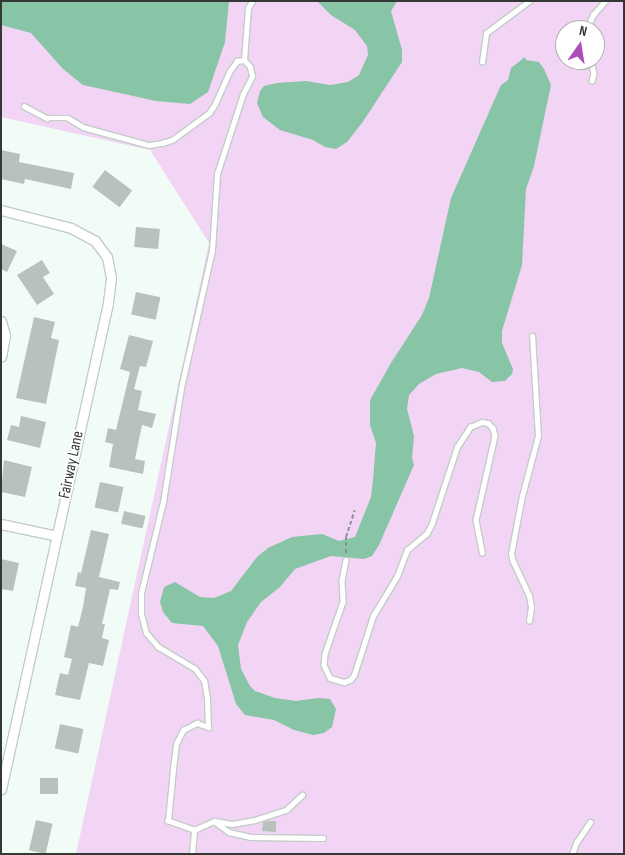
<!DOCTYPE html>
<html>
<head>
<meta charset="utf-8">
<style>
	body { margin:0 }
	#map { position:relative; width:625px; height:855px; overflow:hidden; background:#f2fcf7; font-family:"Sofia Sans Condensed",sans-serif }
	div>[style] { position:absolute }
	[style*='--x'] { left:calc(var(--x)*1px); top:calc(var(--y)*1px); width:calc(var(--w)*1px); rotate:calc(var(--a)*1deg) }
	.green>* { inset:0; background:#f2d4f5 }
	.water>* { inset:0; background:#88c4a6 }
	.building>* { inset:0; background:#b8c2bc; transform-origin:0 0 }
	.path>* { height:2px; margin-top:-1px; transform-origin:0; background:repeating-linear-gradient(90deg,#8b928f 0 4px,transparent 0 6.5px) }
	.roads { filter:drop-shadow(1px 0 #c2cdc7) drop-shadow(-1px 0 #c2cdc7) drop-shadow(0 1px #c2cdc7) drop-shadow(0 -1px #c2cdc7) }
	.lane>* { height:4.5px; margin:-2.25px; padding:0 2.25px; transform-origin:2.25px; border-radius:2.25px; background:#fff }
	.street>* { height:9px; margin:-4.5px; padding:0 4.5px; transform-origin:4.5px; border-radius:4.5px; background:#fff }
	span { translate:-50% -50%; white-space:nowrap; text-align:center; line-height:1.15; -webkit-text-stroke:4px #fff; paint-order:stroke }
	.street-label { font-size:16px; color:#343836 }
	.frame { position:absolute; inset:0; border:2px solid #343836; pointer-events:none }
	.north { position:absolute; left:555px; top:20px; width:50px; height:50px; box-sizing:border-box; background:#fff; border:1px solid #aeafaf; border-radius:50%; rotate:13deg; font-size:14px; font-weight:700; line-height:20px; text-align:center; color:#343836 }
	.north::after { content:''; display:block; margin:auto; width:18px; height:22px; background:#ac4eb8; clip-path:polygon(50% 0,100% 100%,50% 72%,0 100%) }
</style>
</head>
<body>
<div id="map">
	<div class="green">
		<div style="clip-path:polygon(evenodd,1px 1px,624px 1px,624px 854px,76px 854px,209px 243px,150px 150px,1px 117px,1px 1px,565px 30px,595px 30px,595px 60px,565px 60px,565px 30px)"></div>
	</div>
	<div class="water">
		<div style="clip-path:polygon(1px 1px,229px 1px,225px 42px,208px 92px,190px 104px,156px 101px,83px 85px,63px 69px,31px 33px,1px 25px)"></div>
		<div style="clip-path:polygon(317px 1px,397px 1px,391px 11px,402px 50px,402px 62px,362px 123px,347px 142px,336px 149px,325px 147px,313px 140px,280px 130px,263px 117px,257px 103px,260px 91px,264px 86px,277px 83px,306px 81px,330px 85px,348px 82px,359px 75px,368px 55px,367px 46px,355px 30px,331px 15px)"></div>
		<div style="clip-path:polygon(525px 57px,526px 60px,539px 62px,544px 69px,551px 85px,534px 166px,526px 189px,522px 265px,502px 331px,502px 343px,513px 369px,512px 374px,505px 381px,492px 382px,479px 372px,462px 368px,436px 374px,419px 384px,409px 395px,407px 409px,414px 436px,412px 458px,414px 465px,379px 545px,372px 556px,364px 559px,331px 556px,295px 569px,280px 587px,261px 602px,247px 622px,238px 645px,241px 669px,250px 686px,255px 691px,275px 698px,296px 701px,318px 698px,330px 699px,336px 709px,332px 727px,324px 733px,313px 735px,294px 730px,274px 720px,245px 715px,236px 704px,218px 646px,203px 626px,172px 623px,163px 612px,160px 602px,164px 587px,175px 582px,200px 597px,214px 598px,231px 591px,257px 557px,268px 548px,292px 537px,322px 534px,339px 541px,355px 537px,371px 497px,373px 480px,376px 443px,370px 425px,370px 400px,391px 363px,422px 315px,429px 298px,451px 198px,501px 85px,508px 80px,511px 68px)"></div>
	</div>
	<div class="building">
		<div style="clip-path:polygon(1px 150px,20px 154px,19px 162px,74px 173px,71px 189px,25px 179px,24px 184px,1px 179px)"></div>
		<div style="left:105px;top:170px;width:34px;height:21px;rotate:37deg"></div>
		<div style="left:136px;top:227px;width:24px;height:20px;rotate:5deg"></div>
		<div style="clip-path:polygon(1px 244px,17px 251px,7px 272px,1px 269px)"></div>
		<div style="clip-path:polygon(42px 260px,50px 273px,43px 277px,54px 294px,37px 305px,17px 275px)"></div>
		<div style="left:136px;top:292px;width:25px;height:23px;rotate:12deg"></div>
		<div style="clip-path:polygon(34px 317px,55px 322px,51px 338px,59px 340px,46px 404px,16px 398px)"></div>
		<div style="clip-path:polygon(129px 335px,153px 341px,146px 367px,140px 366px,134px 389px,142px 391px,138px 410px,156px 414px,152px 428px,142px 425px,135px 459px,145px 461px,143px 474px,109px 467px,113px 444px,105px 442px,108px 428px,116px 430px,130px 372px,120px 369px)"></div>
		<div style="clip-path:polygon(21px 416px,46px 422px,40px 448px,7px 440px,11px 425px,19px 427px)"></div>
		<div style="clip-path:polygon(4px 460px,32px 467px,25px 497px,1px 492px)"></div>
		<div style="left:100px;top:482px;width:24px;height:26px;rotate:12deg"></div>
		<div style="left:124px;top:511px;width:22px;height:13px;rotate:13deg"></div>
		<div style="clip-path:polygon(91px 530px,109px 534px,99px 577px,120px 582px,118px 590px,110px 589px,102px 624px,105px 624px,102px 638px,109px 640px,103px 666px,89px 663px,80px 700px,55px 695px,60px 673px,68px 675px,72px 659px,64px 657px,71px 625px,78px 627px,83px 607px,86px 588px,75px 586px,78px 572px,81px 573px)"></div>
		<div style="clip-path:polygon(1px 559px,19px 563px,13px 591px,1px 589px)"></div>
		<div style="left:60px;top:724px;width:24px;height:25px;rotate:12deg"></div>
		<div style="left:40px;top:778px;width:18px;height:16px"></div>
		<div style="left:36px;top:820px;width:17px;height:31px;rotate:13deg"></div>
		<div style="clip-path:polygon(266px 821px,276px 821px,276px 832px,262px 831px,263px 822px)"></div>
	</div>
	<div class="path">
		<div style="--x:346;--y:553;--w:16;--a:-90"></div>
		<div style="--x:346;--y:537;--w:28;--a:-72"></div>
	</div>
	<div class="roads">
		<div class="lane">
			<div style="--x:586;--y:30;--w:17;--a:-65"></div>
			<div style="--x:593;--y:15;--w:18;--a:-49"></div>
			<div style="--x:591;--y:60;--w:14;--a:78"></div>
			<div style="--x:594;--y:74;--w:7;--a:106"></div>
			<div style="--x:482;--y:62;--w:29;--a:-82"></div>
			<div style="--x:486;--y:33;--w:54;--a:-36.7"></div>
			<div style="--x:24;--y:106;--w:26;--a:28"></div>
			<div style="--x:47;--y:118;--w:21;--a:0"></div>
			<div style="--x:68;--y:118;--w:17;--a:31"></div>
			<div style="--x:83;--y:127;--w:68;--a:15.3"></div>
			<div style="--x:149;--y:145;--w:13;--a:-9"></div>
			<div style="--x:162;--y:143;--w:10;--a:-17"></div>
			<div style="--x:172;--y:140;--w:46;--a:-36.1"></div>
			<div style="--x:209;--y:113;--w:11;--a:-56"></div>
			<div style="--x:215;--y:104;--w:35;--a:-66"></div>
			<div style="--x:229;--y:72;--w:14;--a:-54"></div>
			<div style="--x:237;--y:61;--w:7;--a:-8"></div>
			<div style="--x:346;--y:560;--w:20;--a:101"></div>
			<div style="--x:342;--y:580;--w:22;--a:87"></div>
			<div style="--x:343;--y:602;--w:55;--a:109.1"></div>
			<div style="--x:325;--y:654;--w:11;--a:95"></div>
			<div style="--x:324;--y:665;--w:14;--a:65"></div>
			<div style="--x:330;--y:678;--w:15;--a:16"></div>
			<div style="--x:344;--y:682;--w:6;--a:-18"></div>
			<div style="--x:350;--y:680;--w:6;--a:-51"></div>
			<div style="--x:354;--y:675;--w:62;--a:-72.1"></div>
			<div style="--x:373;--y:616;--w:47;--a:-59"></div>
			<div style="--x:397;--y:576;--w:28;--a:-69"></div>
			<div style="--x:407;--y:550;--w:26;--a:-40"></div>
			<div style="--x:427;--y:533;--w:11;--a:-63"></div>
			<div style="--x:432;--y:523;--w:80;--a:-71.8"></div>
			<div style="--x:457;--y:447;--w:24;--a:-57"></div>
			<div style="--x:470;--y:427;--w:13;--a:-23"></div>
			<div style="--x:482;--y:422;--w:6;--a:9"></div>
			<div style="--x:488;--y:423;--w:7;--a:45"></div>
			<div style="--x:493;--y:428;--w:8;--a:76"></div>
			<div style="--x:495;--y:436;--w:86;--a:102.7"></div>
			<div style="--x:476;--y:520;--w:33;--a:79"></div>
			<div style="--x:529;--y:621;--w:14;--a:-82"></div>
			<div style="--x:531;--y:607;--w:11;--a:-100"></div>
			<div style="--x:529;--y:596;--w:38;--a:-115"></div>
			<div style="--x:513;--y:562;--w:8;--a:-104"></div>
			<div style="--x:511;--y:554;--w:59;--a:-79.3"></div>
			<div style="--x:522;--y:496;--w:62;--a:-75.1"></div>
			<div style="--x:538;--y:436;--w:100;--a:-93.4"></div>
			<div style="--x:215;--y:821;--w:17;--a:10"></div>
			<div style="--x:232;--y:824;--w:23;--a:-10"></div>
			<div style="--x:255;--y:820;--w:33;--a:-18"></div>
			<div style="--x:286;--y:810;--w:22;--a:-43"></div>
			<div style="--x:194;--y:830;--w:22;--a:-24"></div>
			<div style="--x:214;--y:821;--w:19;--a:36"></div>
			<div style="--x:229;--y:832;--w:22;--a:13"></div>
			<div style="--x:250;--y:837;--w:73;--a:0.8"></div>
			<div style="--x:192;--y:854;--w:24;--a:-85"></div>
			<div style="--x:194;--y:830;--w:28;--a:-161"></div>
			<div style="--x:168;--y:821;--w:52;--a:-84.5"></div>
			<div style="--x:173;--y:769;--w:25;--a:-83"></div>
			<div style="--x:176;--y:744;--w:16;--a:-63"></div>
			<div style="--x:183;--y:730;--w:16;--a:-27"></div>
			<div style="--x:197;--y:723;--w:12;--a:20"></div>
			<div style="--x:208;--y:727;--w:28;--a:-92"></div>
			<div style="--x:207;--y:699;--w:18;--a:-99"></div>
			<div style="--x:204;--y:681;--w:15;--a:-127"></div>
			<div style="--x:195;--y:669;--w:43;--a:-149.3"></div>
			<div style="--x:158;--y:647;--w:18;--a:-131"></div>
			<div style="--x:146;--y:633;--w:20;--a:-105"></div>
			<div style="--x:141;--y:614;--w:21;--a:-90"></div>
			<div style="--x:141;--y:593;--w:94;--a:-76.4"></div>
			<div style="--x:163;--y:502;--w:115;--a:-81"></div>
			<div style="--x:181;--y:388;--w:141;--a:-77.3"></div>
			<div style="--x:212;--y:250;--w:76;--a:-86.2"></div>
			<div style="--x:217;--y:174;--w:84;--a:-72"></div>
			<div style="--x:243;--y:94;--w:20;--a:-63"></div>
			<div style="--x:252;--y:76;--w:9;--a:-103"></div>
			<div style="--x:250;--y:67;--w:9;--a:-131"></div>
			<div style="--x:244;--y:60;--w:52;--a:-85.6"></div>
			<div style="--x:248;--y:8;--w:8;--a:-60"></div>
			<div style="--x:572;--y:854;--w:12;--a:-70"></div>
			<div style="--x:576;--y:843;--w:25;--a:-56"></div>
		</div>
		<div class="street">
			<div style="--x:1;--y:210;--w:72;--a:14.4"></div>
			<div style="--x:71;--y:228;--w:27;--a:28"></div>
			<div style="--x:95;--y:241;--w:20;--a:53"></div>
			<div style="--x:107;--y:257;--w:21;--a:79"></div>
			<div style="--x:111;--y:278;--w:25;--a:97"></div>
			<div style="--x:108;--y:303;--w:498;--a:102.4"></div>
			<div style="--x:1;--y:321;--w:15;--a:74"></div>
			<div style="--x:5;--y:335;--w:22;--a:100"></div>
			<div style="--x:1;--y:524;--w:57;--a:12.1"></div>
		</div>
	</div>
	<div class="street-label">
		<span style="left:72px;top:465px;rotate:-78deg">Fairway Lane</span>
	</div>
	<div class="frame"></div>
	<div class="north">N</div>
</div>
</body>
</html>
